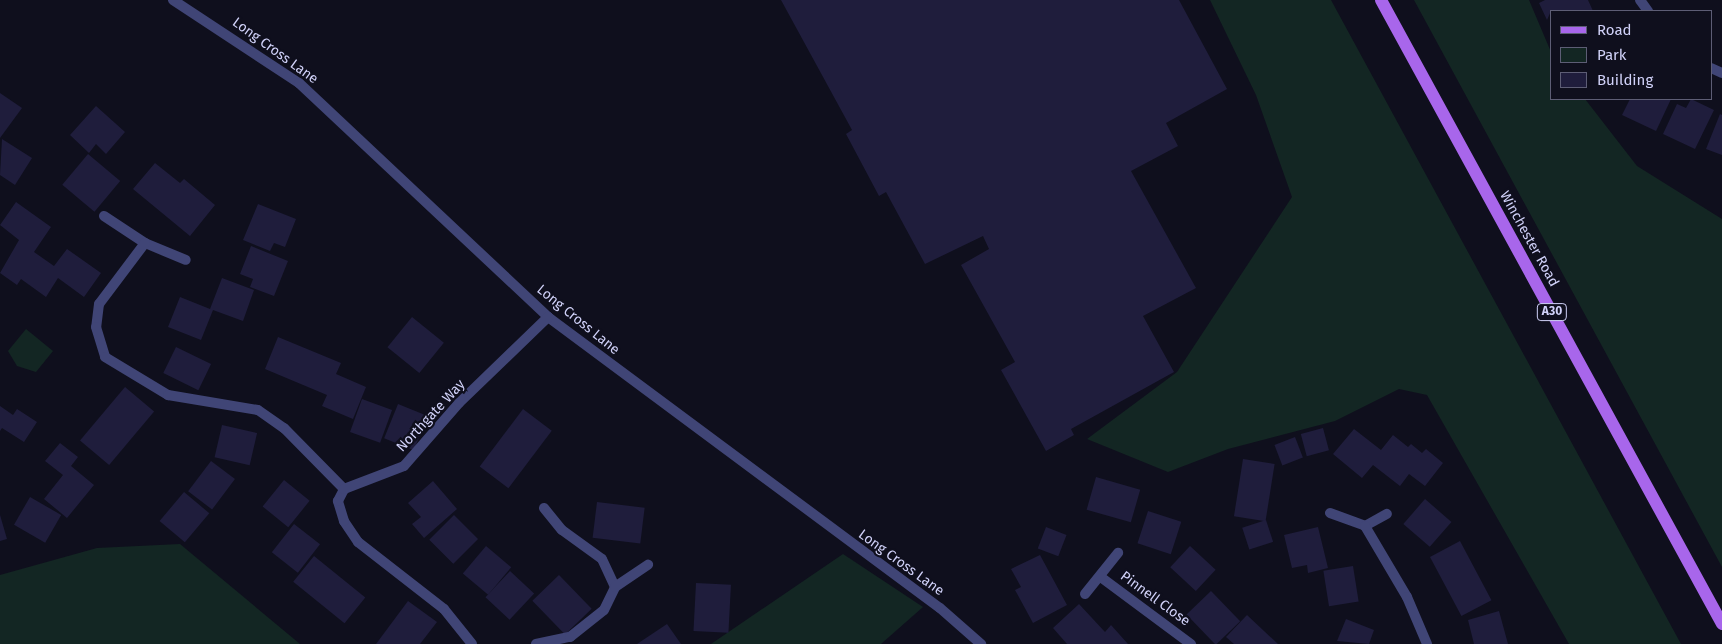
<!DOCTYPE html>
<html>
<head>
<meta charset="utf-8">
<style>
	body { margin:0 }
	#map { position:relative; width:1722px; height:644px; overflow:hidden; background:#0f0f1d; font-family:"Fira Sans",sans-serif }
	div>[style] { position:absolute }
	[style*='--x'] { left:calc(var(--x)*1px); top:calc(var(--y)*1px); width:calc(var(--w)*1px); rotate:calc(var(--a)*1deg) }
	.green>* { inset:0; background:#132623 }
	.building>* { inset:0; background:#1f1d3c; transform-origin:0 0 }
	.minor>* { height:10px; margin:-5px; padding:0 5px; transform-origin:5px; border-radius:5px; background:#404576 }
	.primary>* { height:12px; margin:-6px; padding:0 6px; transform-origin:6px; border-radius:6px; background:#a866eb }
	span { translate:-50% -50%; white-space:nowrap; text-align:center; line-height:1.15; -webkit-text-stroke:4.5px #0f0f1d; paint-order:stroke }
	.shield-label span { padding:1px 4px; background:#0f0f1d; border:1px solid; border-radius:4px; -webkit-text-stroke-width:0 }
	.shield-label { font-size:12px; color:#d1d2f9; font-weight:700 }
	.street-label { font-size:14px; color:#d1d2f9 }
	.legend { position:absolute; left:1550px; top:10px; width:162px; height:90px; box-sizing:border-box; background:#0f0f1d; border:1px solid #5d5d75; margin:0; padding:6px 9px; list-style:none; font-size:15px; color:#d1d2f9 }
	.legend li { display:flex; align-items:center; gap:10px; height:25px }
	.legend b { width:25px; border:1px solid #5d5d75 }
</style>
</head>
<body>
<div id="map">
	<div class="green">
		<div style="clip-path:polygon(1210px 0,1331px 0,1681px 644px,1569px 644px,1427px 395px,1399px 389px,1335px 421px,1228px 449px,1168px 472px,1087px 439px,1177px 372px,1292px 197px,1256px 95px)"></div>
		<div style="clip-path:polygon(1414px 0,1529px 0,1551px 52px,1551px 99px,1585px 99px,1637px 166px,1722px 219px,1722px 567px)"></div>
		<div style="clip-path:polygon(26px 329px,53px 351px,36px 372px,17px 366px,8px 351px)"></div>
		<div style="clip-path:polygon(180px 544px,300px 644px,0 644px,0 575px,97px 548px)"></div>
		<div style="clip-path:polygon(843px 554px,923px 607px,881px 644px,711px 644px)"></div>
	</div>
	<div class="building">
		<div style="clip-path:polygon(781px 0,1179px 0,1227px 89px,1166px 123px,1178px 146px,1131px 171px,1196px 288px,1143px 316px,1174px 372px,1071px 429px,1074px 435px,1046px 451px,1001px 370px,1015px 362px,961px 265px,989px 249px,983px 236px,925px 264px,886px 192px,879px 196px,846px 134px,852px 130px)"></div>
		<div style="clip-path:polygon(1545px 0,1588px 0,1593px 11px,1551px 11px,1547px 20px,1539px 3px)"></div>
		<div style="clip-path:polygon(0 93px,22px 108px,0 138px)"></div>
		<div style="clip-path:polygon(1630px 99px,1671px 99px,1656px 131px,1622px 115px)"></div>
		<div style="clip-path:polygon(1691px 99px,1714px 110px,1695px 149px,1663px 134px,1677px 104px,1686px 108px)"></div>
		<div style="clip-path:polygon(96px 106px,125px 132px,106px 154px,96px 144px,89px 153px,70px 135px)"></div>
		<div style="clip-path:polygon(1720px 114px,1722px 115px,1722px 155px,1706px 149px)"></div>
		<div style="clip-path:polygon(2px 139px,32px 158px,15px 185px,0 175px)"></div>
		<div style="left:88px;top:154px;width:42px;height:40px;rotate:40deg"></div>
		<div style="clip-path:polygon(155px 163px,180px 183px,184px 179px,215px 205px,190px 236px,133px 189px)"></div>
		<div style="clip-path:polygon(16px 202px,51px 227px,34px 252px,54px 266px,67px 249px,101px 273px,84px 297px,58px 278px,46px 297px,21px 279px,17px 285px,0 273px,19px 240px,0 225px)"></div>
		<div style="clip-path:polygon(258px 204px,296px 219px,285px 247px,274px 243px,270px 251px,243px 240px)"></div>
		<div style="clip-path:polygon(251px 246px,288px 261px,274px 296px,250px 287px,253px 279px,240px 274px)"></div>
		<div style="clip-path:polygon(222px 278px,254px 290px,243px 321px,213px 310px,201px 340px,168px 327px,180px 297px,210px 309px)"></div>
		<div style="left:412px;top:317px;width:41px;height:39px;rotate:39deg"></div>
		<div style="clip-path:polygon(278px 337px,341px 363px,336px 374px,366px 387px,353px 419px,322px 406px,327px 395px,265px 369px)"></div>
		<div style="left:176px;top:347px;width:39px;height:29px;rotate:26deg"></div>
		<div style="left:125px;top:387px;width:38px;height:70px;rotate:40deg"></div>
		<div style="left:362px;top:399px;width:32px;height:35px;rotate:20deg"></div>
		<div style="left:398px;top:404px;width:32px;height:37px;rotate:22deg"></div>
		<div style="clip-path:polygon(0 406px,13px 415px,17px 409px,37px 422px,24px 442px,2px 428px,0 431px)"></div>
		<div style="left:523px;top:409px;width:36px;height:72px;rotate:37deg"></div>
		<div style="left:222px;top:425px;width:36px;height:33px;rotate:13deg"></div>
		<div style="left:1323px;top:428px;width:23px;height:23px;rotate:75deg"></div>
		<div style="clip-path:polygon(1354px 429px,1381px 450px,1393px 435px,1408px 447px,1411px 444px,1422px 453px,1426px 449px,1443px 463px,1425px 486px,1409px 474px,1400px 486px,1373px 465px,1362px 478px,1333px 454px)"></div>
		<div style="left:1295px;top:437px;width:22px;height:22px;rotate:69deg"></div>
		<div style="clip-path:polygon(60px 443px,78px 457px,71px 466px,94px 485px,67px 518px,44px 499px,63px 475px,45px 461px)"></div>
		<div style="left:1243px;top:459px;width:32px;height:58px;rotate:9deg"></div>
		<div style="left:211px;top:461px;width:30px;height:38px;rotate:37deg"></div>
		<div style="left:1096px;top:477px;width:46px;height:34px;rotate:16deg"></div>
		<div style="left:284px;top:480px;width:33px;height:34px;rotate:39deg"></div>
		<div style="clip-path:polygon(433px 481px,457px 509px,424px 538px,412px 524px,421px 517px,408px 503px)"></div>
		<div style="left:184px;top:492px;width:33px;height:38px;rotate:40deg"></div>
		<div style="left:30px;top:497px;width:36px;height:32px;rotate:30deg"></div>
		<div style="left:1425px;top:499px;width:35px;height:33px;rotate:41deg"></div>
		<div style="left:597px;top:502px;width:48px;height:36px;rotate:7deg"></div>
		<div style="left:1148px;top:511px;width:35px;height:34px;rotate:18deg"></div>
		<div style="clip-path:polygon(0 515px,7px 539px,0 541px)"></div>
		<div style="left:454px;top:515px;width:34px;height:35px;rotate:45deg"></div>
		<div style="left:1266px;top:520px;width:23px;height:25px;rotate:72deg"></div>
		<div style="left:294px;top:524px;width:33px;height:36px;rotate:38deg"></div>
		<div style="left:1046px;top:527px;width:22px;height:23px;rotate:21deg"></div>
		<div style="clip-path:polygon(1318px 527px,1328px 568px,1308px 573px,1307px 565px,1292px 568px,1284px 535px)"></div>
		<div style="left:1460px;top:541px;width:67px;height:34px;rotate:62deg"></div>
		<div style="left:486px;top:546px;width:33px;height:36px;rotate:40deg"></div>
		<div style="left:1190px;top:546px;width:35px;height:29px;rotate:43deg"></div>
		<div style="clip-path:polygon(1040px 555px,1067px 605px,1033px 623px,1015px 590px,1021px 587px,1011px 569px)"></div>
		<div style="left:314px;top:556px;width:66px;height:33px;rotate:39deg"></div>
		<div style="left:1353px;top:566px;width:36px;height:30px;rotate:81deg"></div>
		<div style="left:510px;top:571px;width:33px;height:36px;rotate:43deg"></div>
		<div style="left:559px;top:575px;width:47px;height:37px;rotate:46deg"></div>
		<div style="left:696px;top:583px;width:35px;height:48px;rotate:3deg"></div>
		<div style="left:1211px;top:591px;width:42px;height:34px;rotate:46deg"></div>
		<div style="clip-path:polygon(408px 601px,437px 622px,420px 644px,376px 644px)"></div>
		<div style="clip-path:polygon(1079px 604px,1105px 632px,1111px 625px,1128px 644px,1067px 644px,1053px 628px)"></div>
		<div style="clip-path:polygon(1499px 611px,1508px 644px,1474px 644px,1468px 620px)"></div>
		<div style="clip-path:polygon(1247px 615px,1278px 644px,1234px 644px,1226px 637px)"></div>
		<div style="clip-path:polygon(1346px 619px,1374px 630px,1369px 644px,1337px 641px)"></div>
		<div style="clip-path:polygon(667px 624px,681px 644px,637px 644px)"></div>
	</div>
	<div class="minor">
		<div style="--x:173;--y:0;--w:151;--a:33.4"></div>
		<div style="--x:299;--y:83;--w:342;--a:43.2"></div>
		<div style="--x:548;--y:317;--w:488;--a:36.6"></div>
		<div style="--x:940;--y:608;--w:55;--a:41.3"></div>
		<div style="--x:1640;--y:0;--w:14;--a:54"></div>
		<div style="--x:1711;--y:68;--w:12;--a:24"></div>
		<div style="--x:104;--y:216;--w:49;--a:33.4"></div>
		<div style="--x:145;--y:243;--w:44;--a:22.5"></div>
		<div style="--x:145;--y:243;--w:76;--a:127"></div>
		<div style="--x:99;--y:304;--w:23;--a:97"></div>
		<div style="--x:96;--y:327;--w:31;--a:73"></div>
		<div style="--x:105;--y:357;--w:74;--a:31.1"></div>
		<div style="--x:168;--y:395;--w:91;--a:9.5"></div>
		<div style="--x:258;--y:410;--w:32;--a:35"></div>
		<div style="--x:284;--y:428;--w:86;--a:45.5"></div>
		<div style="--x:544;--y:508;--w:28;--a:51"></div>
		<div style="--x:562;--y:530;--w:49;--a:35.9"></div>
		<div style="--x:602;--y:559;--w:31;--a:65"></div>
		<div style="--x:1330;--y:513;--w:37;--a:20"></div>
		<div style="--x:1365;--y:526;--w:25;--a:-29"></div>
		<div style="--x:1365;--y:526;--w:82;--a:59.4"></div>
		<div style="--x:1407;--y:597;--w:51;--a:66.9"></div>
		<div style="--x:1102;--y:578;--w:111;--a:36.6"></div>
		<div style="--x:1085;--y:594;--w:53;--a:-51.2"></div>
		<div style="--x:472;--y:644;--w:45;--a:-128.7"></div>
		<div style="--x:444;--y:609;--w:109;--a:-142.1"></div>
		<div style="--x:358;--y:542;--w:25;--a:-124"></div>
		<div style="--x:344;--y:521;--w:21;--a:-107"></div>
		<div style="--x:338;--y:501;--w:13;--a:-63"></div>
		<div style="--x:344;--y:489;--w:64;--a:-21"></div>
		<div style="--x:404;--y:466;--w:84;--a:-48.9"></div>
		<div style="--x:459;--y:403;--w:124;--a:-44"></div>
		<div style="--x:536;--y:644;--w:35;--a:-12"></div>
		<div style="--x:570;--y:637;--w:43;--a:-38.5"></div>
		<div style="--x:604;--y:610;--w:25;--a:-64"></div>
		<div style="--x:615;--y:587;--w:40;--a:-34"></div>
	</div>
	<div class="primary">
		<div style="--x:1381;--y:0;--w:711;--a:61.34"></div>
	</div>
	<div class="shield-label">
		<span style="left:1552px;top:312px">A30</span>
	</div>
	<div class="street-label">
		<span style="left:275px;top:51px;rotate:36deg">Long Cross Lane</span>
		<span style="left:1529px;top:239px;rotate:61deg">Winchester Road</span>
		<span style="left:578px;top:320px;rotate:39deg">Long Cross Lane</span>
		<span style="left:431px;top:416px;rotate:-47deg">Northgate Way</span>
		<span style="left:901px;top:563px;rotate:36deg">Long Cross Lane</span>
		<span style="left:1155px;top:599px;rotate:36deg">Pinnell Close</span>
	</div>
	<ul class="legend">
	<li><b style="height:6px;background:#a866eb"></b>Road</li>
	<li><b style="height:14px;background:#132623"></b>Park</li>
	<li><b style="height:14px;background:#1f1d3c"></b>Building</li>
	</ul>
</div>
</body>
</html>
